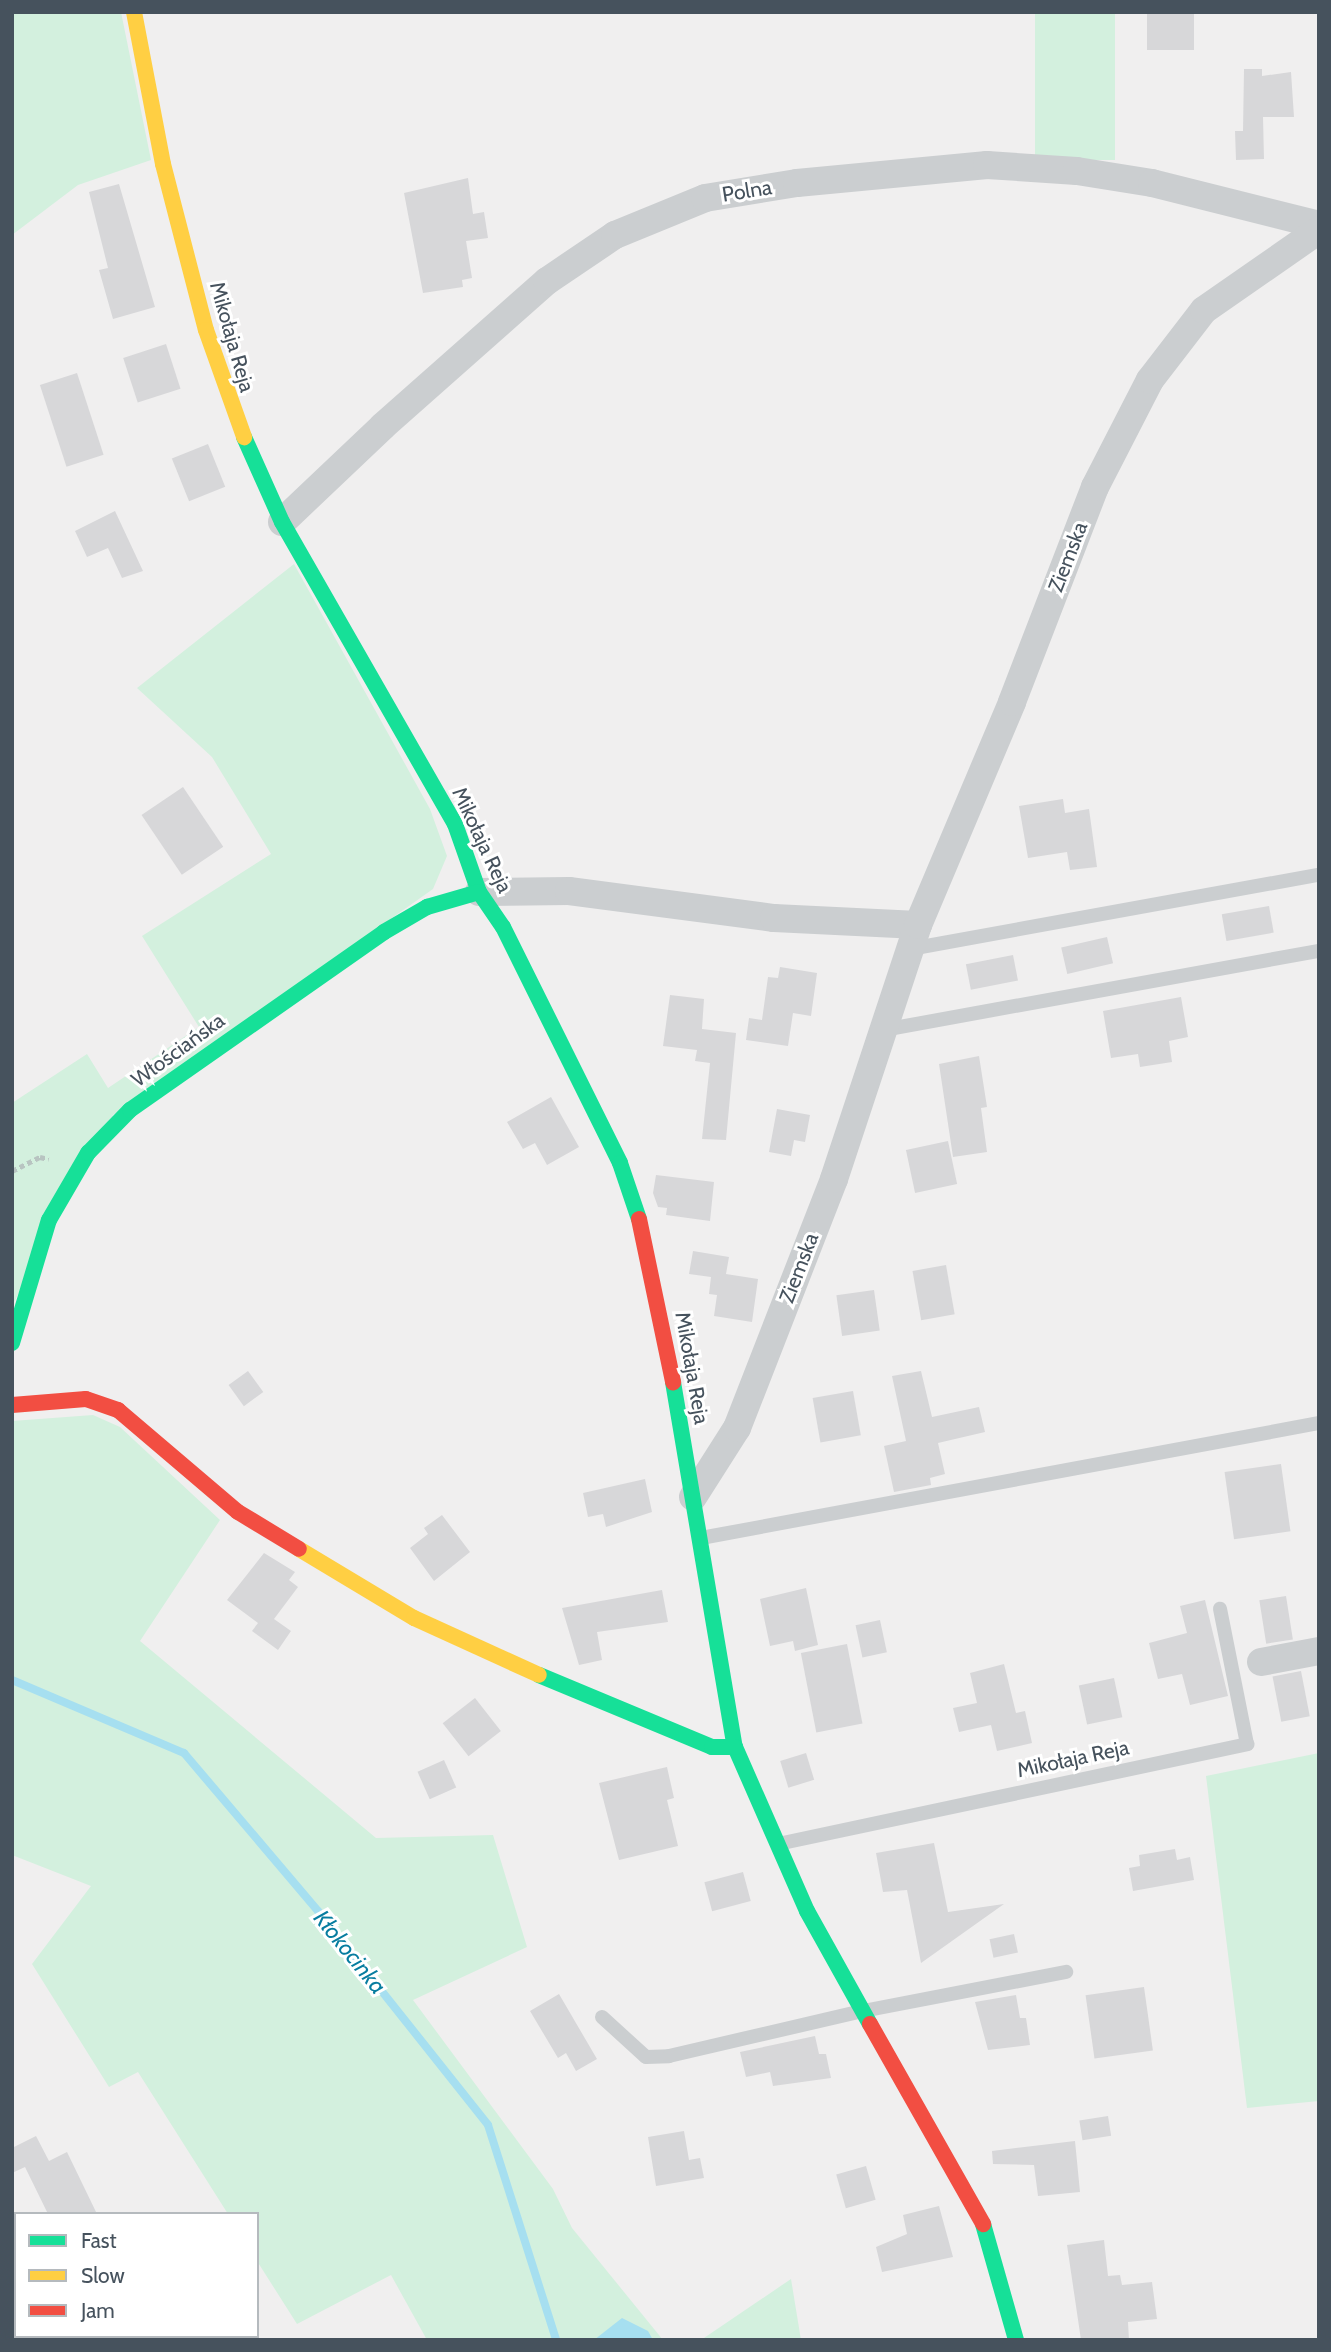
<!DOCTYPE html>
<html>
<head>
<meta charset="utf-8">
<style>
	body { margin:0 }
	#map { position:relative; width:1331px; height:2352px; overflow:hidden; background:#f0efef; font-family:Cabin,sans-serif }
	div>[style] { position:absolute }
	[style*='--x'] { left:calc(var(--x)*1px); top:calc(var(--y)*1px); width:calc(var(--w)*1px); rotate:calc(var(--a)*1deg) }
	.green>* { inset:0; background:#d3f0de; transform-origin:0 0 }
	.water>* { inset:0; background:#a6dff0 }
	.stream>* { height:8px; margin:-4px; padding:0 4px; transform-origin:4px; border-radius:4px; background:#a6dff0 }
	.building>* { inset:0; background:#d7d7d9; transform-origin:0 0 }
	.path>* { height:4.5px; margin-top:-2.25px; transform-origin:0; background:repeating-linear-gradient(90deg,#b8c4c1 0 5px,transparent 0 8.5px) }
	.lane>* { height:14px; margin:-7px; padding:0 7px; transform-origin:7px; border-radius:7px; background:#cbced0 }
	.street>* { height:28px; margin:-14px; padding:0 14px; transform-origin:14px; border-radius:14px; background:#cbced0 }
	.fast>* { height:16px; margin:-8px; padding:0 8px; transform-origin:8px; border-radius:8px; background:#16e098 }
	.slow>* { height:16px; margin:-8px; padding:0 8px; transform-origin:8px; border-radius:8px; background:#ffcf43 }
	.jam>* { height:16px; margin:-8px; padding:0 8px; transform-origin:8px; border-radius:8px; background:#f24e42 }
	span { translate:-50% -50%; white-space:nowrap; text-align:center; line-height:1.15; -webkit-text-stroke:6px #fff; paint-order:stroke }
	.street-label { font-size:21px; color:#46525d }
	.water-label { font-size:23px; color:#077da0; font-style:italic }
	.frame { position:absolute; inset:0; border:14px solid #46525d; pointer-events:none }
	.legend { position:absolute; left:14px; top:2212px; width:245px; height:126px; box-sizing:border-box; background:#fff; border:2px solid #b5babe; margin:0; padding:9px 12px; list-style:none; font-size:21px; color:#46525d }
	.legend li { display:flex; align-items:center; gap:14px; height:35px }
	.legend b { width:35px; border:2px solid #b5babe }
</style>
</head>
<body>
<div id="map">
	<div class="green">
		<div style="clip-path:polygon(12px 12px,121px 12px,151px 160px,78px 185px,12px 235px)"></div>
		<div style="left:1035px;top:12px;width:80px;height:148px"></div>
		<div style="clip-path:polygon(294px 564px,430px 809px,447px 856px,433px 889px,113px 1115px,12px 1306px,12px 1103px,87px 1054px,108px 1088px,199px 1027px,142px 936px,271px 854px,212px 757px,137px 688px)"></div>
		<div style="clip-path:polygon(93px 1415px,120px 1427px,220px 1520px,140px 1641px,376px 1838px,493px 1835px,527px 1947px,413px 2000px,553px 2189px,572px 2228px,663px 2340px,427px 2340px,391px 2275px,297px 2324px,257px 2261px,257px 2214px,228px 2214px,138px 2072px,109px 2087px,32px 1964px,91px 1886px,12px 1855px,12px 1421px)"></div>
		<div style="clip-path:polygon(1319px 1753px,1319px 2101px,1247px 2108px,1206px 1776px)"></div>
		<div style="clip-path:polygon(791px 2279px,801px 2340px,701px 2340px)"></div>
	</div>
	<div class="water">
		<div style="clip-path:polygon(622px 2318px,648px 2331px,653px 2340px,594px 2340px)"></div>
	</div>
	<div class="stream">
		<div style="--x:12;--y:1680;--w:187;--a:23"></div>
		<div style="--x:184;--y:1753;--w:207;--a:49.7"></div>
		<div style="--x:318;--y:1911;--w:273;--a:51.5"></div>
		<div style="--x:488;--y:2125;--w:225;--a:72.4"></div>
	</div>
	<div class="building">
		<div style="left:1147px;top:12px;width:47px;height:38px"></div>
		<div style="clip-path:polygon(1244px 69px,1262px 69px,1262px 76px,1291px 72px,1294px 117px,1263px 117px,1264px 159px,1236px 160px,1235px 131px,1243px 131px)"></div>
		<div style="clip-path:polygon(468px 178px,473px 214px,484px 212px,488px 238px,466px 241px,472px 278px,462px 280px,463px 287px,423px 293px,404px 193px)"></div>
		<div style="clip-path:polygon(119px 184px,155px 307px,113px 319px,99px 270px,108px 268px,89px 192px)"></div>
		<div style="left:166px;top:344px;width:47px;height:45px;rotate:72deg"></div>
		<div style="left:77px;top:373px;width:86px;height:39px;rotate:72deg"></div>
		<div style="left:208px;top:444px;width:46px;height:39px;rotate:68deg"></div>
		<div style="clip-path:polygon(115px 511px,143px 571px,122px 578px,108px 548px,87px 557px,75px 531px)"></div>
		<div style="left:183px;top:787px;width:72px;height:50px;rotate:56deg"></div>
		<div style="clip-path:polygon(1063px 799px,1065px 813px,1089px 809px,1097px 867px,1070px 870px,1067px 852px,1028px 858px,1019px 806px)"></div>
		<div style="left:1269px;top:906px;width:27px;height:48px;rotate:80deg"></div>
		<div style="left:1107px;top:937px;width:27px;height:47px;rotate:77deg"></div>
		<div style="left:1013px;top:955px;width:26px;height:48px;rotate:79deg"></div>
		<div style="clip-path:polygon(780px 967px,817px 973px,811px 1016px,793px 1013px,788px 1046px,746px 1040px,749px 1018px,762px 1020px,768px 977px,778px 978px)"></div>
		<div style="clip-path:polygon(670px 995px,704px 999px,702px 1029px,736px 1033px,726px 1140px,702px 1139px,710px 1063px,695px 1061px,697px 1050px,663px 1046px)"></div>
		<div style="clip-path:polygon(1181px 997px,1188px 1037px,1169px 1041px,1172px 1062px,1140px 1067px,1138px 1054px,1111px 1058px,1103px 1011px)"></div>
		<div style="clip-path:polygon(979px 1056px,987px 1107px,981px 1108px,987px 1152px,953px 1157px,939px 1064px)"></div>
		<div style="clip-path:polygon(551px 1097px,579px 1147px,547px 1165px,535px 1143px,523px 1149px,507px 1122px)"></div>
		<div style="clip-path:polygon(777px 1109px,810px 1115px,805px 1142px,794px 1140px,791px 1156px,769px 1152px)"></div>
		<div style="left:948px;top:1141px;width:44px;height:43px;rotate:78deg"></div>
		<div style="clip-path:polygon(656px 1175px,714px 1182px,710px 1221px,666px 1215px,667px 1208px,658px 1207px,653px 1193px)"></div>
		<div style="clip-path:polygon(693px 1251px,729px 1257px,726px 1274px,758px 1279px,752px 1322px,714px 1316px,717px 1295px,709px 1294px,711px 1277px,689px 1274px)"></div>
		<div style="left:946px;top:1265px;width:50px;height:34px;rotate:80deg"></div>
		<div style="left:874px;top:1290px;width:41px;height:38px;rotate:82deg"></div>
		<div style="left:248px;top:1371px;width:26px;height:24px;rotate:54deg"></div>
		<div style="clip-path:polygon(921px 1371px,932px 1417px,979px 1407px,985px 1432px,938px 1443px,945px 1474px,930px 1478px,931px 1485px,894px 1492px,884px 1446px,906px 1441px,892px 1376px)"></div>
		<div style="left:853px;top:1391px;width:45px;height:41px;rotate:80deg"></div>
		<div style="left:1281px;top:1464px;width:68px;height:57px;rotate:82deg"></div>
		<div style="clip-path:polygon(645px 1479px,652px 1512px,606px 1527px,603px 1514px,588px 1517px,583px 1493px)"></div>
		<div style="clip-path:polygon(442px 1515px,470px 1552px,434px 1581px,410px 1548px,428px 1534px,424px 1528px)"></div>
		<div style="clip-path:polygon(264px 1553px,295px 1572px,289px 1580px,298px 1587px,274px 1619px,291px 1631px,278px 1650px,252px 1631px,258px 1623px,227px 1600px)"></div>
		<div style="clip-path:polygon(806px 1588px,818px 1645px,795px 1651px,793px 1641px,770px 1646px,760px 1599px)"></div>
		<div style="clip-path:polygon(662px 1590px,668px 1622px,597px 1632px,602px 1660px,579px 1665px,562px 1608px)"></div>
		<div style="left:1286px;top:1596px;width:44px;height:27px;rotate:81deg"></div>
		<div style="clip-path:polygon(1205px 1600px,1228px 1696px,1190px 1705px,1182px 1674px,1158px 1679px,1149px 1643px,1187px 1633px,1180px 1606px)"></div>
		<div style="left:880px;top:1620px;width:33px;height:25px;rotate:78deg"></div>
		<div style="left:847px;top:1644px;width:81px;height:47px;rotate:79deg"></div>
		<div style="clip-path:polygon(1004px 1664px,1016px 1713px,1025px 1711px,1032px 1743px,997px 1751px,991px 1725px,959px 1732px,953px 1708px,977px 1703px,970px 1673px)"></div>
		<div style="left:1301px;top:1671px;width:46px;height:29px;rotate:79deg"></div>
		<div style="left:1114px;top:1678px;width:40px;height:36px;rotate:78deg"></div>
		<div style="left:475px;top:1698px;width:42px;height:41px;rotate:52deg"></div>
		<div style="left:806px;top:1753px;width:28px;height:27px;rotate:73deg"></div>
		<div style="left:444px;top:1760px;width:30px;height:29px;rotate:66deg"></div>
		<div style="clip-path:polygon(667px 1767px,674px 1798px,667px 1800px,678px 1846px,619px 1860px,599px 1783px)"></div>
		<div style="clip-path:polygon(934px 1843px,948px 1912px,1004px 1904px,921px 1963px,907px 1890px,883px 1892px,876px 1853px)"></div>
		<div style="clip-path:polygon(1175px 1849px,1177px 1860px,1190px 1857px,1194px 1880px,1133px 1891px,1129px 1868px,1140px 1866px,1139px 1855px)"></div>
		<div style="left:743px;top:1872px;width:30px;height:40px;rotate:75deg"></div>
		<div style="left:1014px;top:1934px;width:19px;height:25px;rotate:78deg"></div>
		<div style="left:1144px;top:1987px;width:64px;height:59px;rotate:82deg"></div>
		<div style="clip-path:polygon(559px 1994px,597px 2059px,576px 2071px,566px 2053px,558px 2058px,530px 2011px)"></div>
		<div style="clip-path:polygon(1016px 1995px,1020px 2018px,1026px 2018px,1030px 2045px,988px 2050px,975px 2002px)"></div>
		<div style="clip-path:polygon(815px 2036px,819px 2054px,826px 2054px,831px 2078px,773px 2086px,770px 2072px,746px 2077px,740px 2052px)"></div>
		<div style="left:1108px;top:2116px;width:20px;height:29px;rotate:81deg"></div>
		<div style="clip-path:polygon(684px 2131px,689px 2160px,700px 2158px,704px 2178px,656px 2186px,648px 2137px)"></div>
		<div style="clip-path:polygon(36px 2136px,49px 2161px,67px 2152px,97px 2214px,48px 2214px,25px 2167px,12px 2173px,12px 2148px)"></div>
		<div style="clip-path:polygon(1075px 2141px,1080px 2192px,1038px 2196px,1034px 2165px,993px 2164px,992px 2151px)"></div>
		<div style="left:866px;top:2166px;width:35px;height:31px;rotate:74deg"></div>
		<div style="clip-path:polygon(939px 2206px,953px 2257px,882px 2272px,876px 2247px,907px 2234px,903px 2215px)"></div>
		<div style="clip-path:polygon(1104px 2240px,1108px 2276px,1120px 2275px,1122px 2285px,1152px 2282px,1157px 2319px,1128px 2322px,1129px 2340px,1081px 2340px,1067px 2245px)"></div>
	</div>
	<div class="path">
		<div style="--x:12;--y:1171;--w:31;--a:-27"></div>
		<div style="--x:40;--y:1157;--w:9;--a:13"></div>
		<div style="--x:12;--y:2265;--w:8;--a:60"></div>
		<div style="--x:48;--y:2336;--w:4;--a:63"></div>
	</div>
	<div class="lane">
		<div style="--x:910;--y:949;--w:416;--a:-10.3"></div>
		<div style="--x:883;--y:1030;--w:443;--a:-10.3"></div>
		<div style="--x:701;--y:1538;--w:629;--a:-10.54"></div>
		<div style="--x:778;--y:1844;--w:480;--a:-12"></div>
		<div style="--x:1247;--y:1744;--w:138;--a:-101.3"></div>
		<div style="--x:602;--y:2017;--w:59;--a:42.3"></div>
		<div style="--x:646;--y:2057;--w:23;--a:-2"></div>
		<div style="--x:669;--y:2056;--w:199;--a:-13.1"></div>
		<div style="--x:863;--y:2011;--w:207;--a:-10.9"></div>
	</div>
	<div class="street">
		<div style="--x:282;--y:522;--w:139;--a:-43.5"></div>
		<div style="--x:383;--y:426;--w:219;--a:-41.5"></div>
		<div style="--x:547;--y:281;--w:82;--a:-34.1"></div>
		<div style="--x:615;--y:235;--w:97;--a:-22.3"></div>
		<div style="--x:705;--y:198;--w:93;--a:-9.3"></div>
		<div style="--x:797;--y:183;--w:191;--a:-5.4"></div>
		<div style="--x:987;--y:165;--w:90;--a:3.8"></div>
		<div style="--x:1077;--y:171;--w:76;--a:9.1"></div>
		<div style="--x:1152;--y:183;--w:172;--a:14.1"></div>
		<div style="--x:479;--y:892;--w:90;--a:-0.6"></div>
		<div style="--x:569;--y:891;--w:207;--a:7.5"></div>
		<div style="--x:774;--y:918;--w:144;--a:2.8"></div>
		<div style="--x:693;--y:1497;--w:82;--a:-57.5"></div>
		<div style="--x:737;--y:1428;--w:267;--a:-68.7"></div>
		<div style="--x:834;--y:1179;--w:268;--a:-71.7"></div>
		<div style="--x:918;--y:925;--w:242;--a:-67.1"></div>
		<div style="--x:1012;--y:702;--w:230;--a:-68.9"></div>
		<div style="--x:1095;--y:487;--w:120;--a:-62.8"></div>
		<div style="--x:1150;--y:380;--w:88;--a:-52.4"></div>
		<div style="--x:1204;--y:310;--w:140;--a:-34.8"></div>
		<div style="--x:1261;--y:1662;--w:59;--a:-10.7"></div>
	</div>
	<div class="fast">
		<div style="--x:244;--y:437;--w:93;--a:65.9"></div>
		<div style="--x:282;--y:522;--w:348;--a:60.2"></div>
		<div style="--x:455;--y:824;--w:72;--a:70.6"></div>
		<div style="--x:479;--y:892;--w:42;--a:55.6"></div>
		<div style="--x:503;--y:927;--w:263;--a:63.6"></div>
		<div style="--x:620;--y:1163;--w:59;--a:71.3"></div>
		<div style="--x:12;--y:1343;--w:128;--a:-73.3"></div>
		<div style="--x:49;--y:1220;--w:78;--a:-59.8"></div>
		<div style="--x:88;--y:1153;--w:60;--a:-45.7"></div>
		<div style="--x:130;--y:1110;--w:310;--a:-35"></div>
		<div style="--x:384;--y:932;--w:50;--a:-30.2"></div>
		<div style="--x:427;--y:907;--w:54;--a:-16.1"></div>
		<div style="--x:673;--y:1382;--w:370;--a:80.4"></div>
		<div style="--x:735;--y:1747;--w:179;--a:66.3"></div>
		<div style="--x:807;--y:1911;--w:129;--a:60.9"></div>
		<div style="--x:539;--y:1675;--w:187;--a:22.6"></div>
		<div style="--x:712;--y:1747;--w:23;--a:0"></div>
		<div style="--x:983;--y:2224;--w:121;--a:74.1"></div>
	</div>
	<div class="slow">
		<div style="--x:134;--y:12;--w:155;--a:79.2"></div>
		<div style="--x:163;--y:164;--w:171;--a:75.5"></div>
		<div style="--x:206;--y:330;--w:114;--a:70.4"></div>
		<div style="--x:299;--y:1549;--w:134;--a:31"></div>
		<div style="--x:414;--y:1618;--w:137;--a:24.5"></div>
	</div>
	<div class="jam">
		<div style="--x:639;--y:1219;--w:167;--a:78.2"></div>
		<div style="--x:12;--y:1405;--w:74;--a:-4.6"></div>
		<div style="--x:86;--y:1399;--w:34;--a:19"></div>
		<div style="--x:118;--y:1410;--w:157;--a:40.4"></div>
		<div style="--x:238;--y:1512;--w:71;--a:31.2"></div>
		<div style="--x:870;--y:2024;--w:230;--a:60.5"></div>
	</div>
	<div class="street-label">
		<span style="left:747px;top:191px;rotate:-9deg">Polna</span>
		<span style="left:232px;top:337px;rotate:74deg">Mikołaja Reja</span>
		<span style="left:1068px;top:557px;rotate:-69deg">Ziemska</span>
		<span style="left:482px;top:840px;rotate:65deg">Mikołaja Reja</span>
		<span style="left:178px;top:1050px;rotate:-36deg">Włościańska</span>
		<span style="left:799px;top:1268px;rotate:-69deg">Ziemska</span>
		<span style="left:692px;top:1368px;rotate:80deg">Mikołaja Reja</span>
		<span style="left:1073px;top:1759px;rotate:-12deg">Mikołaja Reja</span>
	</div>
	<div class="water-label">
		<span style="left:350px;top:1952px;rotate:51deg">Kłokocinka</span>
	</div>
	<div class="frame"></div>
	<ul class="legend">
	<li><b style="height:9px;background:#16e098"></b>Fast</li>
	<li><b style="height:9px;background:#ffcf43"></b>Slow</li>
	<li><b style="height:9px;background:#f24e42"></b>Jam</li>
	</ul>
</div>
</body>
</html>
